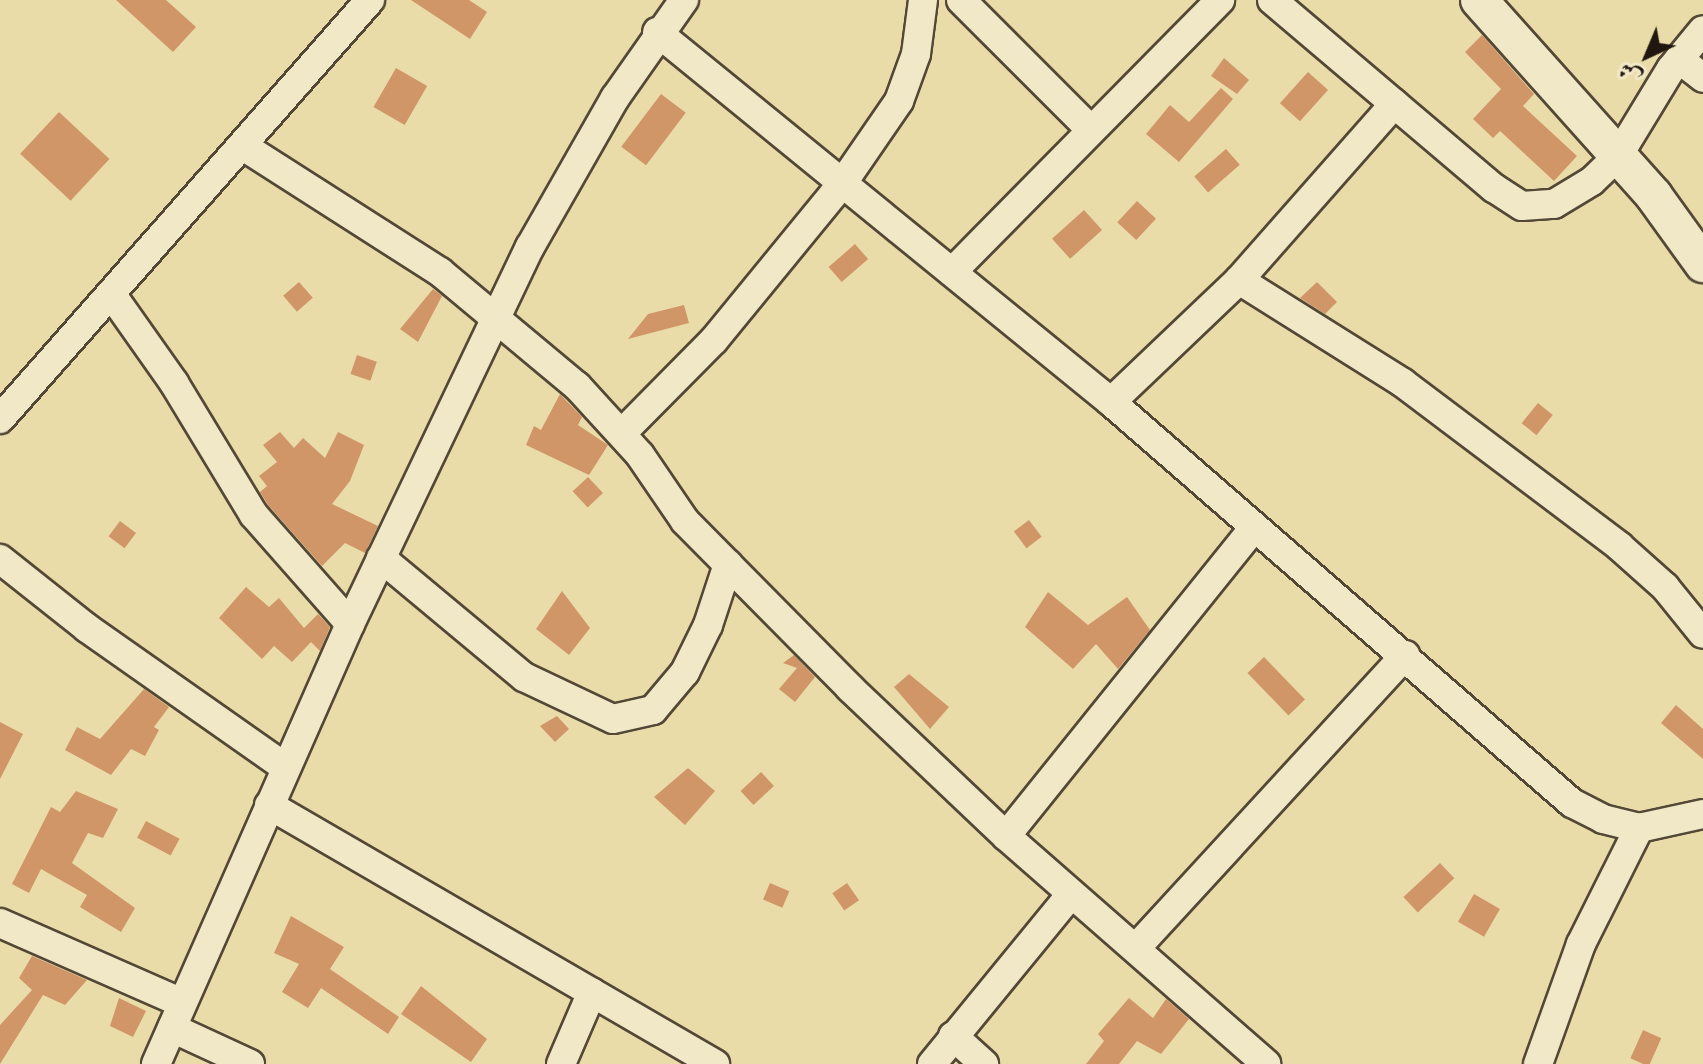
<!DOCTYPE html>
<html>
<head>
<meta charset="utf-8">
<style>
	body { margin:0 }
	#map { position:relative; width:1703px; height:1064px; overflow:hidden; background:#eadca9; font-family:"IM FELL Double Pica",Amiri,serif }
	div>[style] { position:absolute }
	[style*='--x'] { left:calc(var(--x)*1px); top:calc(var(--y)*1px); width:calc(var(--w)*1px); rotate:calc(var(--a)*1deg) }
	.building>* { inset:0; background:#d19668; transform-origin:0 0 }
	.roads { filter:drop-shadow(2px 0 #534836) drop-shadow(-2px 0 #534836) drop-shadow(0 2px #534836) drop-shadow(0 -2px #534836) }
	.minor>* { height:28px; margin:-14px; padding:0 14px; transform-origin:14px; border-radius:14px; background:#f1e8c7 }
	.tertiary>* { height:36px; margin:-18px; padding:0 18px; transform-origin:18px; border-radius:18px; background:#f1e8c7 }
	span { translate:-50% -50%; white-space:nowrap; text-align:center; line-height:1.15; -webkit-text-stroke:8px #f1e8c7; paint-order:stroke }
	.north { position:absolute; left:1607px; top:16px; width:80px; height:80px; -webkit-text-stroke:6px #f1e8c7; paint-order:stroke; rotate:224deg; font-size:22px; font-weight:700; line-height:32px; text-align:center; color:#211710 }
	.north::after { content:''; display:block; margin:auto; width:28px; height:36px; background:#211710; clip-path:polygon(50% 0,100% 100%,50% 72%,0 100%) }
</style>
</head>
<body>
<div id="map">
	<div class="building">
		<div style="clip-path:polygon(116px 0,166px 0,196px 27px,173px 52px)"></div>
		<div style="clip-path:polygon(411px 0,469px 0,487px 12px,470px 39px)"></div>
		<div style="clip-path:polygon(1482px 35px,1534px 94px,1523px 106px,1577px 156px,1554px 181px,1500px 131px,1493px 138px,1473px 119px,1501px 89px,1465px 52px)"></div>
		<div style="clip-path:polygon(1224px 58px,1249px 80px,1237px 94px,1211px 76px)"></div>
		<div style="left:396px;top:68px;width:36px;height:45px;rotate:30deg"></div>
		<div style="left:1308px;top:72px;width:27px;height:42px;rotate:42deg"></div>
		<div style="clip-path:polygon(1221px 88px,1233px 99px,1179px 162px,1146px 134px,1170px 105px,1189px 122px)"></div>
		<div style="left:661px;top:94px;width:31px;height:66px;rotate:37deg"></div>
		<div style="left:59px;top:112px;width:69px;height:57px;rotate:43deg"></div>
		<div style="left:1226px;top:149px;width:21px;height:42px;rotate:49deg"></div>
		<div style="left:1137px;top:201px;width:26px;height:29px;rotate:43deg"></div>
		<div style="left:1084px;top:210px;width:27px;height:43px;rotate:48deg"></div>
		<div style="left:855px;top:244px;width:20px;height:35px;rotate:49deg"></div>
		<div style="left:299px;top:282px;width:21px;height:21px;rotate:49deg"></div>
		<div style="clip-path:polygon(1317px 282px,1337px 302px,1325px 314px,1300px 298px)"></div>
		<div style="clip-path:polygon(433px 289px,442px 296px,418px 342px,400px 329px)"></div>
		<div style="clip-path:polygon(684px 305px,689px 323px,628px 339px,648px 314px)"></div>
		<div style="left:357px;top:355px;width:21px;height:20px;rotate:19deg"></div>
		<div style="clip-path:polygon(560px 394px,582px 417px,578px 425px,608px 445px,589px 475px,526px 445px,534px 426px,541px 430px)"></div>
		<div style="left:1538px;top:403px;width:19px;height:26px;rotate:39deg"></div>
		<div style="clip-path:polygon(280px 432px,294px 448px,303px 438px,325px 458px,338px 432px,364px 445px,350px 481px,332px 504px,378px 526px,365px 553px,345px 543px,322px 566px,268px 505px,260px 492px,267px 486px,259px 476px,277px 462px,263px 445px)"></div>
		<div style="left:588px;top:477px;width:22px;height:21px;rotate:47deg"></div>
		<div style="left:1029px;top:520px;width:21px;height:19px;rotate:53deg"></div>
		<div style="left:120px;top:521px;width:20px;height:19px;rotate:37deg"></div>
		<div style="clip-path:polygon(246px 587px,269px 607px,279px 598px,304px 628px,318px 614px,330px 627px,320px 651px,311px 642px,292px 662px,274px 646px,262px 659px,219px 618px)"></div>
		<div style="clip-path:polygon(562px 591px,590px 628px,569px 655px,536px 629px)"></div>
		<div style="clip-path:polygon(1048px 592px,1088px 625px,1127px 597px,1150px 630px,1118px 669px,1096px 644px,1073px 669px,1025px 627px)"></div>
		<div style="clip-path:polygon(794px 655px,815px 677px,795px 702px,779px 689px,797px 668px,783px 663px)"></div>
		<div style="left:1264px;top:657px;width:59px;height:23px;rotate:46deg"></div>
		<div style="clip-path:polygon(909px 674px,949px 707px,930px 729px,894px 687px)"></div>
		<div style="clip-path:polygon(144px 689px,169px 707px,154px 727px,159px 730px,145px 756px,131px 749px,111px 775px,65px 750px,77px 727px,100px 739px)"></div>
		<div style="clip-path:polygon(1676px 705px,1703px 729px,1703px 759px,1661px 723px)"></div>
		<div style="clip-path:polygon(557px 716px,569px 729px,555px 742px,540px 726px)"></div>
		<div style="clip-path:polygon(0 722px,23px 734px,0 779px)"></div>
		<div style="clip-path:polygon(688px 768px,715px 791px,685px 825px,654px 797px)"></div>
		<div style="left:761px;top:772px;width:19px;height:28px;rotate:47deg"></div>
		<div style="clip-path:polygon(76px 791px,118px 809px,103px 838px,88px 833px,72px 863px,135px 908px,121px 932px,80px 907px,87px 895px,41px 869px,29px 893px,12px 884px,51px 807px,60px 812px)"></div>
		<div style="left:146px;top:821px;width:38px;height:19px;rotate:28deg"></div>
		<div style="left:1440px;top:863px;width:21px;height:50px;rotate:47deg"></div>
		<div style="left:770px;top:883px;width:21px;height:18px;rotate:23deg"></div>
		<div style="left:847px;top:883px;width:21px;height:18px;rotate:55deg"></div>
		<div style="left:1474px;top:894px;width:30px;height:32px;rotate:30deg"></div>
		<div style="clip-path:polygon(291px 916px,344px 947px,330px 969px,399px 1017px,388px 1034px,321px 988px,308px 1008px,282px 992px,299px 964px,274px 953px)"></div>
		<div style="clip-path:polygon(32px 956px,87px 980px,65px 1005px,43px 995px,0 1064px,0 1025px,32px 990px,19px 978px)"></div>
		<div style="clip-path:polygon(421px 986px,487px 1039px,471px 1062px,401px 1014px)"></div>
		<div style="clip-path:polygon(119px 998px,146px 1011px,133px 1037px,110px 1026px)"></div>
		<div style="clip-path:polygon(1129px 998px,1153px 1018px,1166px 999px,1189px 1019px,1161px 1054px,1137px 1041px,1119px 1064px,1086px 1064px,1104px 1041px,1098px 1034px)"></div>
		<div style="left:1643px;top:1030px;width:20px;height:31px;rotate:24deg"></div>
	</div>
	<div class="roads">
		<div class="minor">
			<div style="--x:961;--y:0;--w:184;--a:45"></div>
			<div style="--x:1272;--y:0;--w:291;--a:40.3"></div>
			<div style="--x:1494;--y:188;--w:33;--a:33"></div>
			<div style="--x:1522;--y:206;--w:32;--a:-4"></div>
			<div style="--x:1554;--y:204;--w:44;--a:-31.2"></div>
			<div style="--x:1592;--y:181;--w:36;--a:-44"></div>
			<div style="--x:1618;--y:156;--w:102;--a:-58.7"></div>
			<div style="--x:1671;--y:69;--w:50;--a:-50.6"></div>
			<div style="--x:657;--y:32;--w:586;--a:39.18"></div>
			<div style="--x:1111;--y:402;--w:611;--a:41.02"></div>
			<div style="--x:1572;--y:803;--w:35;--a:27"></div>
			<div style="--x:1603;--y:819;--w:37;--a:14"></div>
			<div style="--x:1639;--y:828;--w:66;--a:-12.3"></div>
			<div style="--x:1679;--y:59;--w:31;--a:38"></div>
			<div style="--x:243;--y:146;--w:234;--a:32.6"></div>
			<div style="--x:440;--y:272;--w:178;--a:39.8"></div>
			<div style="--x:577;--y:386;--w:93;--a:47.6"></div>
			<div style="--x:640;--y:455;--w:80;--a:55.7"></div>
			<div style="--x:685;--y:521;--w:235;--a:45.3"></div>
			<div style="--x:850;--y:688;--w:215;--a:43.5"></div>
			<div style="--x:1006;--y:836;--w:346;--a:41.2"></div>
			<div style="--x:952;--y:272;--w:382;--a:-45.4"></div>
			<div style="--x:1239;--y:280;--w:194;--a:32.1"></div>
			<div style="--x:1403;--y:383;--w:271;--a:37"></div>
			<div style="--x:1619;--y:546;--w:62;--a:41.7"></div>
			<div style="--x:1665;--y:587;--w:60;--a:51"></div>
			<div style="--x:112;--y:295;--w:108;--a:54.8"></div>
			<div style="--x:174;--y:383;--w:154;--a:58.8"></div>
			<div style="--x:254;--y:515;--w:145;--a:48.6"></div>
			<div style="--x:1111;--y:402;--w:177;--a:-43.6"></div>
			<div style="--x:1239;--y:280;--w:235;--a:-48.6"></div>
			<div style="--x:0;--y:419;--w:559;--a:-48.55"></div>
			<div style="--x:622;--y:433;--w:131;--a:-45.3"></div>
			<div style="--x:714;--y:340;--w:205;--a:-50.7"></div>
			<div style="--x:844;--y:181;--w:97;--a:-55.5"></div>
			<div style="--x:899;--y:101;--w:50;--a:-70.1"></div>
			<div style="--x:916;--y:54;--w:54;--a:-82.6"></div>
			<div style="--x:381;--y:558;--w:186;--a:39.8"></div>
			<div style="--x:524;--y:677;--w:98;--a:25.3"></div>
			<div style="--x:613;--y:719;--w:41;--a:-12.7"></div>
			<div style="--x:653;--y:710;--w:50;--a:-49.9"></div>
			<div style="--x:685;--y:672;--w:52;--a:-63.9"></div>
			<div style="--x:708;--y:625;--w:64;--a:-71.8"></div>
			<div style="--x:0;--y:559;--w:111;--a:38.4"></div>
			<div style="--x:87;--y:628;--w:243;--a:35.1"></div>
			<div style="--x:269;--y:805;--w:516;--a:30.14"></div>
			<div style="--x:1006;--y:836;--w:395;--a:-51.2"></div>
			<div style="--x:0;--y:923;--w:199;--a:23.7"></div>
			<div style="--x:1136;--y:948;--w:398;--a:-47.4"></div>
			<div style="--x:172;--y:1028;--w:86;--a:24.8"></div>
			<div style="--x:953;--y:1036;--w:42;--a:42.1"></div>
			<div style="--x:156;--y:1064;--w:481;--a:-66.2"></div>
			<div style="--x:350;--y:624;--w:418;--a:-64.5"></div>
			<div style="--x:530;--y:247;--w:172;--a:-60.3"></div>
			<div style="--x:615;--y:98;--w:120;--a:-54.9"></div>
			<div style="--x:561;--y:1064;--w:78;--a:-66.7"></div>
			<div style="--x:932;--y:1064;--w:220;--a:-50.7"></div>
			<div style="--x:1538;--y:1064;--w:127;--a:-70.3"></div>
			<div style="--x:1581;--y:944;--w:130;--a:-63.4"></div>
		</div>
		<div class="tertiary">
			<div style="--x:1479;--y:0;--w:263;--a:48.2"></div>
			<div style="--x:1654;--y:196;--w:84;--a:54.2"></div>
		</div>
	</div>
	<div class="north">ش</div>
</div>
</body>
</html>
